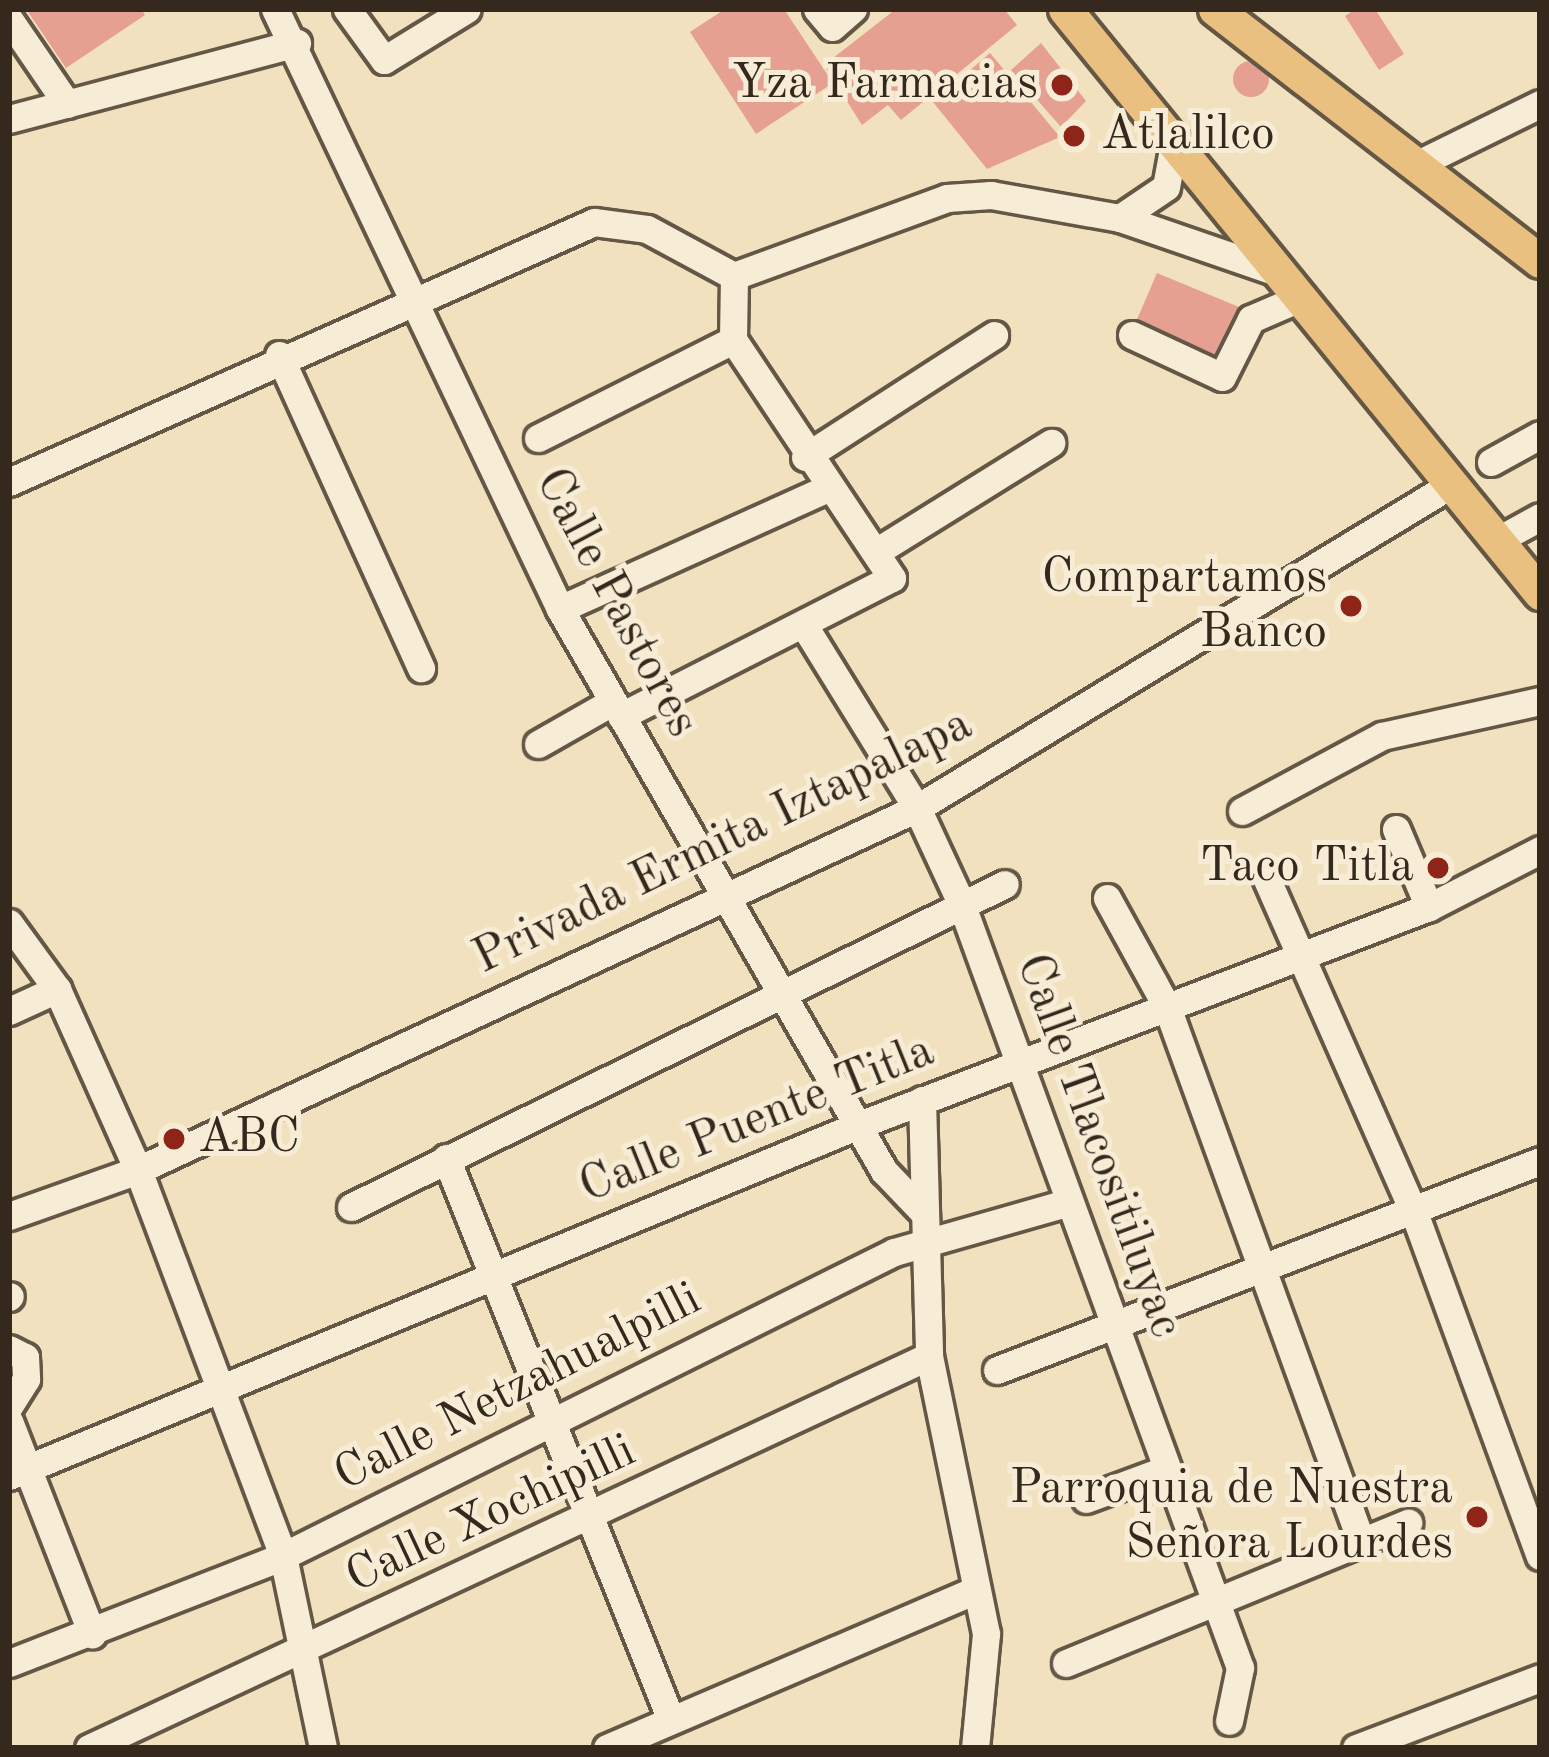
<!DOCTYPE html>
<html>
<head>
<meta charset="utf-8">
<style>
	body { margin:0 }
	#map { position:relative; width:1549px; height:1757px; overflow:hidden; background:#f2e1be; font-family:"Old Standard TT",serif }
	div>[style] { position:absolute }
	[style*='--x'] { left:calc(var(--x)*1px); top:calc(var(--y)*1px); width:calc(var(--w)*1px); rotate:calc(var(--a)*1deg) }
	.building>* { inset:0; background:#e5a091 }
	.round { border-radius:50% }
	.roads { filter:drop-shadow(3px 0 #645745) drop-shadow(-3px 0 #645745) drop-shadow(0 3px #645745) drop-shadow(0 -3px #645745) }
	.minor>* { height:27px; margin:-13.5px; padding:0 13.5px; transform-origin:13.5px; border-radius:13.5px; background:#f7ecd5 }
	.major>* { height:33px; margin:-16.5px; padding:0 16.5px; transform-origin:16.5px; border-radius:16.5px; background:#e9c07f }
	.dots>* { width:33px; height:33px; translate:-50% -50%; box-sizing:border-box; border:6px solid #f7ecd5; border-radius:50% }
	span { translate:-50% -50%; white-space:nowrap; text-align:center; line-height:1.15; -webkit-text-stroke:10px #f7ecd5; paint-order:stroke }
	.poi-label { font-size:48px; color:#35291d }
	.right { translate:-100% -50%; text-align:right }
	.left { translate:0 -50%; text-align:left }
	.street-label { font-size:48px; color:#35291d }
	.frame { position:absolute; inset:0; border:12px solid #35291d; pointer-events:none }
</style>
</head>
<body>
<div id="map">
	<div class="building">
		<div style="clip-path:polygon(26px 9px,141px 9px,145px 15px,66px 68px)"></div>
		<div style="clip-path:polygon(725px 9px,784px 9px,833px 83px,756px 134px,690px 32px)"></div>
		<div style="clip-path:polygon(896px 9px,1004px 9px,1017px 25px,901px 120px,888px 105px,862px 125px,824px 65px)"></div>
		<div style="clip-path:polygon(1356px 9px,1375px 9px,1404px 54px,1379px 70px,1345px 16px)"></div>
		<div style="clip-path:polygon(1041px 43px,1086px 101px,1061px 127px,1011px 70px)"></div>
		<div style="clip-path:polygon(990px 53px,1060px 137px,987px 169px,933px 102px)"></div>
		<div class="round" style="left:1233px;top:61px;width:36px;height:36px"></div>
		<div style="clip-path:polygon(1157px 273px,1239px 307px,1213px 367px,1135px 324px)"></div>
	</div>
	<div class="roads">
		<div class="minor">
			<div style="--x:275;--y:9;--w:664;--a:64.59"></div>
			<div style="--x:560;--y:609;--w:649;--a:60.04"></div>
			<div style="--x:884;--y:1171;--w:57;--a:46.4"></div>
			<div style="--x:347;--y:9;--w:63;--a:54"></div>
			<div style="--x:384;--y:60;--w:97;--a:-31.6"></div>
			<div style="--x:817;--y:9;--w:23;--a:50"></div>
			<div style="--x:832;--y:27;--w:28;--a:-41"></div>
			<div style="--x:9;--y:19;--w:103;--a:55.7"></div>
			<div style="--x:9;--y:119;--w:298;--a:-14.8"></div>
			<div style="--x:1416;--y:165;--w:138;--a:-26.2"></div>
			<div style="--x:1120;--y:218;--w:55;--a:-34"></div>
			<div style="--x:1166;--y:187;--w:50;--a:-79.6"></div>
			<div style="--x:1132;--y:335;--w:99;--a:25"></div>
			<div style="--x:1222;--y:377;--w:65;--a:-63.4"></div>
			<div style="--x:1251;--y:319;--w:56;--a:-23.3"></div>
			<div style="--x:279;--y:355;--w:344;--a:65.6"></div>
			<div style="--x:538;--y:438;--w:218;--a:-26.7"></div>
			<div style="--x:805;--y:457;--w:225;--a:-32.8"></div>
			<div style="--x:1491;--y:462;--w:56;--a:-28.9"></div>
			<div style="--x:9;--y:482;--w:640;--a:-23.96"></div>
			<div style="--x:594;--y:222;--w:53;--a:7.5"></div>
			<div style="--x:647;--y:229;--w:99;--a:28.4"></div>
			<div style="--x:734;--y:276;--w:227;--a:-20.1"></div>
			<div style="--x:947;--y:198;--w:44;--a:-3.9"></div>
			<div style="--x:991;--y:195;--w:131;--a:10.1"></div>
			<div style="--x:1120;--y:218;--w:172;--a:19"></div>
			<div style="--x:1498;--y:540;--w:48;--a:-28.7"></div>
			<div style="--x:879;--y:550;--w:203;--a:-31.9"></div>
			<div style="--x:560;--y:609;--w:292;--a:-24.3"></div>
			<div style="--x:805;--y:627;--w:213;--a:58.3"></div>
			<div style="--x:917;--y:808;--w:105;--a:65.1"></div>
			<div style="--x:961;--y:903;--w:814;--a:69.96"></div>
			<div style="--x:1240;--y:1668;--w:54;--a:101.7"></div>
			<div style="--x:621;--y:716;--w:304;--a:-27"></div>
			<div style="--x:892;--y:578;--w:286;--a:-123.7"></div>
			<div style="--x:733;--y:340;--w:64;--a:-89.1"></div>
			<div style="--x:538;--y:744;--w:85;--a:-29.6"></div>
			<div style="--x:1242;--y:811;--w:159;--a:-28.2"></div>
			<div style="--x:1382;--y:736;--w:162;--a:-12.5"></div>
			<div style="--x:1396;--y:829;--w:85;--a:67.1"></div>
			<div style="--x:1265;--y:875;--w:372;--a:66.2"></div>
			<div style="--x:1415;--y:1215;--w:363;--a:69.9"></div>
			<div style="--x:1107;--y:898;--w:124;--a:61.2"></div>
			<div style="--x:1167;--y:1007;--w:571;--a:70.04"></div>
			<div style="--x:9;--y:923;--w:82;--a:54"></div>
			<div style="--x:57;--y:989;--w:198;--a:65.9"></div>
			<div style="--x:138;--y:1170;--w:412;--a:69.4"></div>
			<div style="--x:283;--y:1556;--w:196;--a:78.2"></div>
			<div style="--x:9;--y:1011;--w:53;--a:-24.6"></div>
			<div style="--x:922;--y:1100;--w:256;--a:88.4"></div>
			<div style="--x:929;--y:1356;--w:284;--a:78.4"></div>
			<div style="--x:986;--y:1634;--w:115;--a:95.5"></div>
			<div style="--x:446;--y:1158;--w:605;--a:68.18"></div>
			<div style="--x:351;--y:1207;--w:729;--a:-26.28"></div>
			<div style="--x:9;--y:1216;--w:137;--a:-19.6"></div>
			<div style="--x:138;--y:1170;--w:859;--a:-24.92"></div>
			<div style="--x:917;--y:808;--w:625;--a:-31.2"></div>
			<div style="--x:9;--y:1297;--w:1;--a:-45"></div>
			<div style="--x:9;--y:1349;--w:18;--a:27"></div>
			<div style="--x:25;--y:1357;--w:22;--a:87"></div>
			<div style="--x:26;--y:1379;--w:32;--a:122"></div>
			<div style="--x:997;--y:1370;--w:582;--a:-21.05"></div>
			<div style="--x:9;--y:1421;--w:229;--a:68.7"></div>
			<div style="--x:9;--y:1476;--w:920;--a:-22.44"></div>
			<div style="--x:859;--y:1125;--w:610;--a:-20.93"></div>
			<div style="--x:1429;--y:907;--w:125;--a:-27.2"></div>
			<div style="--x:1086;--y:1499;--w:86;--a:-20.3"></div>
			<div style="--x:9;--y:1663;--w:294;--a:-21.3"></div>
			<div style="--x:283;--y:1556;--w:682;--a:-26.45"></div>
			<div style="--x:894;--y:1252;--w:182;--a:-15.9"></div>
			<div style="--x:1066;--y:1663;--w:370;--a:-22.3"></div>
			<div style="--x:89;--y:1748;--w:927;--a:-25.02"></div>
			<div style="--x:607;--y:1748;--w:401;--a:-23.2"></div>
			<div style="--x:1356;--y:1748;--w:197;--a:-20.8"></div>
		</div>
		<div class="major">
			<div style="--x:1065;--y:9;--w:753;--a:50.88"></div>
			<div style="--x:1215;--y:9;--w:411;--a:37.8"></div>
		</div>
	</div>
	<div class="dots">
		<div style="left:1062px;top:85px;background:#8f2418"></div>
		<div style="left:1074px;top:136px;background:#8f2418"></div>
		<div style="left:1351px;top:606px;background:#8f2418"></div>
		<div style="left:1438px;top:868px;background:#8f2418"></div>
		<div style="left:174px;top:1139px;background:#8f2418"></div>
		<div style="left:1477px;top:1517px;background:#8f2418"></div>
	</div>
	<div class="poi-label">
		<span class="right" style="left:1038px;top:85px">Yza Farmacias</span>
		<span class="left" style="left:1101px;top:136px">Atlalilco</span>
		<span class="right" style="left:1327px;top:606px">Compartamos<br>Banco</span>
		<span class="right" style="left:1414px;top:868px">Taco Titla</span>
		<span class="left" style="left:198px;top:1139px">ABC</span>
		<span class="right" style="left:1453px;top:1517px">Parroquia de Nuestra<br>Señora Lourdes</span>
	</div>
	<div class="street-label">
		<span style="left:616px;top:603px;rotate:62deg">Calle Pastores</span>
		<span style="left:723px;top:842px;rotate:-26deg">Privada Ermita Iztapalapa</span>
		<span style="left:757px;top:1120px;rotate:-22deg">Calle Puente Titla</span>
		<span style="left:1098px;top:1146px;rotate:70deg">Calle Tlacositiluyac</span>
		<span style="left:518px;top:1388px;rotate:-27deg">Calle Netzahualpilli</span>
		<span style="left:491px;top:1515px;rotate:-25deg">Calle Xochipilli</span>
	</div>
	<div class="frame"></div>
</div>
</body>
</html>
